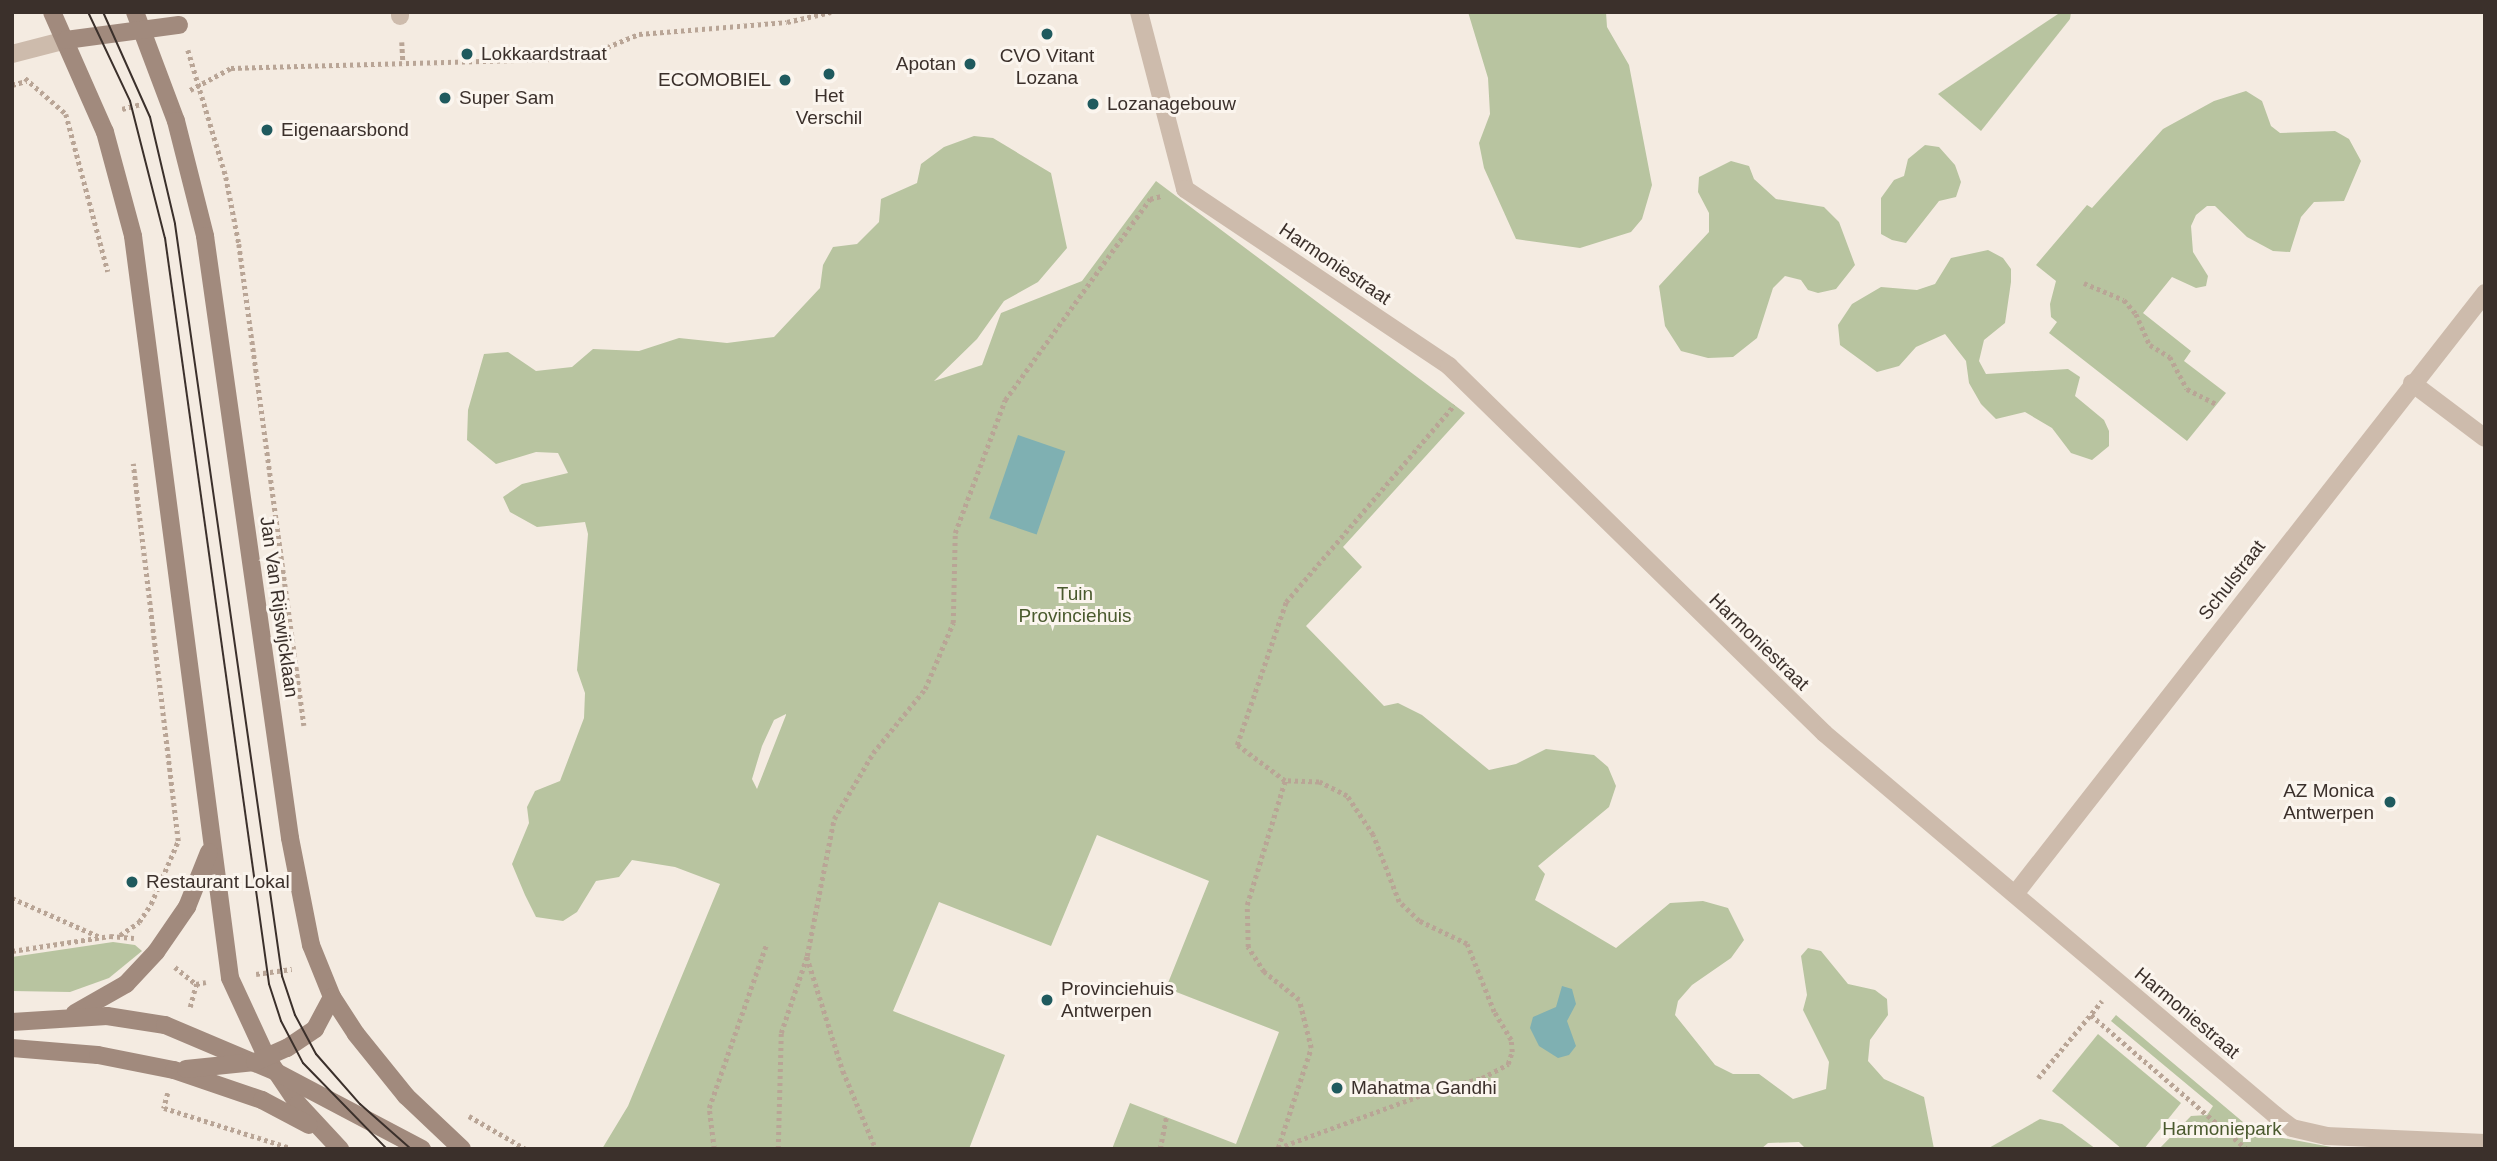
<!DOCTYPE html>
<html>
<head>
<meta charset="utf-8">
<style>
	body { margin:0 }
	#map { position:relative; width:2497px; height:1161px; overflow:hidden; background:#f4ebe1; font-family:Helvetica,sans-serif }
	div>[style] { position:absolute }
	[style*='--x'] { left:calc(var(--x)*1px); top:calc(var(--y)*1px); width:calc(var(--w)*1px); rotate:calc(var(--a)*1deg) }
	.green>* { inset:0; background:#b8c4a0 }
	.water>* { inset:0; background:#7fb0b2; transform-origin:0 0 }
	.path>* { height:4.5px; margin-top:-2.25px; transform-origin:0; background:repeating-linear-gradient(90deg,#b9a596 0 3.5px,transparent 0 7px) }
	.street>* { height:18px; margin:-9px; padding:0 9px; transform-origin:9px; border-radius:9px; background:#cdbbac }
	.secondary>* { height:18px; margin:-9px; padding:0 9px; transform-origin:9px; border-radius:9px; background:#a18a7d }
	.tram>* { height:2px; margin:-1px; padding:0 1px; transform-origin:1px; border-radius:1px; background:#3b302b }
	.dots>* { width:19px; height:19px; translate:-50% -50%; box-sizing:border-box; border:4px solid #fbf5ee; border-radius:50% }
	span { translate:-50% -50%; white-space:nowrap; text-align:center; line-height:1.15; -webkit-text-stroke:6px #fbf5ee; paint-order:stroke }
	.poi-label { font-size:19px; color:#3b302b }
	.left { translate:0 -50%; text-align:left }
	.right { translate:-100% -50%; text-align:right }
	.street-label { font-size:19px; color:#3b302b }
	.park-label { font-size:19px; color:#4a5a2e }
	.frame { position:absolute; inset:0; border:14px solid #3b302b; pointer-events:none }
</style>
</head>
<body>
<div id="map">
	<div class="green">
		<div style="clip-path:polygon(1468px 12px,1606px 12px,1607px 27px,1629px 65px,1652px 185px,1642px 219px,1631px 232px,1580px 248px,1516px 239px,1484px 168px,1479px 143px,1490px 114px,1488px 78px)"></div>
		<div style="clip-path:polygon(2061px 12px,2071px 12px,2070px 19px,1981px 131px,1938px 94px)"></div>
		<div style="clip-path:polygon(2246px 91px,2262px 101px,2271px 126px,2280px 133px,2335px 131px,2349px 139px,2361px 161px,2344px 201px,2314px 202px,2301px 217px,2290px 252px,2273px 251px,2247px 237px,2215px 206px,2207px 206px,2196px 215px,2191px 226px,2193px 252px,2208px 276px,2206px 286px,2196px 288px,2172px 277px,2143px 313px,2191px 351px,2184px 361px,2226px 393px,2187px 441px,2049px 333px,2057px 322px,2051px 317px,2050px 304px,2056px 281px,2036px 265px,2087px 205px,2092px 208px,2163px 129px,2214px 101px)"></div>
		<div style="clip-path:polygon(evenodd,974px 136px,993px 138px,1051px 173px,1067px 248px,1038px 282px,1004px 301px,977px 339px,934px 381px,982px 365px,1001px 313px,1082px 281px,1156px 181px,1465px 413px,1343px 547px,1362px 567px,1306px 626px,1384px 706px,1398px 703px,1422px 715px,1489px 770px,1516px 764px,1546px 749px,1594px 755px,1608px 767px,1616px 786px,1609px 807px,1538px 866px,1545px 874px,1535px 900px,1616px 948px,1670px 903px,1703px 901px,1728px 908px,1744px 940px,1731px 958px,1692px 985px,1678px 1001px,1675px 1015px,1715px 1065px,1733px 1074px,1759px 1074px,1793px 1099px,1826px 1089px,1829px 1062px,1803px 1010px,1807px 995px,1801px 956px,1808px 948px,1821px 951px,1848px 984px,1875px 990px,1887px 999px,1888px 1015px,1870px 1040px,1868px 1061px,1884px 1079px,1924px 1097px,1934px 1149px,1806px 1149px,1799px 1142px,1768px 1143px,1761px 1149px,1112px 1149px,1130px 1103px,1236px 1144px,1279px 1032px,1166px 988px,1209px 881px,1097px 835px,1051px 946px,939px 902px,893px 1011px,1005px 1055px,969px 1149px,602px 1149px,628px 1106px,720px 884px,675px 867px,632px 860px,619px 877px,596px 881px,577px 912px,563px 921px,536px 917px,525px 895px,512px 864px,529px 823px,527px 807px,535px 791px,560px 781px,584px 718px,585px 693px,577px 670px,588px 534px,585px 522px,537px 527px,510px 512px,503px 497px,522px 484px,568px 473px,558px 453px,536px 452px,496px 464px,467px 440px,468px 410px,484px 354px,508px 352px,536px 371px,572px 367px,593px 349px,639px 351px,679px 338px,727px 343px,774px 337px,820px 288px,823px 265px,833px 247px,857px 244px,879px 222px,881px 199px,917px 183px,921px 164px,944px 147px,974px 136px,786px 714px,786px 715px,757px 789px,752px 779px,762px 746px,774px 720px,786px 714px)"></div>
		<div style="clip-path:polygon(1925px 145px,1939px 147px,1955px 165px,1961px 182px,1956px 197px,1939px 201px,1906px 243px,1892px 240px,1881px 234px,1881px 198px,1894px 180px,1904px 176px,1908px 159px)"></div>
		<div style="clip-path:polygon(1731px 161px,1749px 166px,1754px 179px,1776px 199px,1824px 207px,1839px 222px,1855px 265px,1836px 289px,1818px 293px,1808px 290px,1801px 280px,1785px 276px,1773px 288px,1757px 338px,1733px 357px,1708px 358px,1681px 351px,1665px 326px,1659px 286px,1709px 232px,1709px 213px,1698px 192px,1699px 177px)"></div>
		<div style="clip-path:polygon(1988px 250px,2003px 258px,2011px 269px,2011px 282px,2005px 323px,1984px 340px,1979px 361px,1986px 374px,2068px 369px,2080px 377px,2075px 396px,2104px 420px,2109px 431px,2109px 446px,2092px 460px,2071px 453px,2052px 428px,2025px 412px,1996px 419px,1981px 404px,1969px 383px,1966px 361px,1945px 334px,1916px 347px,1899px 366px,1877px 372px,1840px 345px,1838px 325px,1852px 304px,1881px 287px,1917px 290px,1935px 284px,1951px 258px)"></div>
		<div style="clip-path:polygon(113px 942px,135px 945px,142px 951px,109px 978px,70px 992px,12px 991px,12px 957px)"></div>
		<div style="clip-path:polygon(2116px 1015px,2256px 1133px,2342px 1149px,2159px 1149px,2191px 1116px,2207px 1115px,2213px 1106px,2111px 1021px)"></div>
		<div style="clip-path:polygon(2098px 1034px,2181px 1103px,2144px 1149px,2122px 1149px,2052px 1091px)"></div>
		<div style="clip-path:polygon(2040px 1119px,2062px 1124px,2096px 1149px,1987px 1149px)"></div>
	</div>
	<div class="water">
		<div style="left:1018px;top:435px;width:50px;height:88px;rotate:19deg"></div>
		<div style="clip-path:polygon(1562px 986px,1572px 989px,1576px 1004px,1567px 1021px,1576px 1046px,1569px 1055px,1558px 1058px,1539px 1046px,1530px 1028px,1533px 1017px,1556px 1007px)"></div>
	</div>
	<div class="path">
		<div style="--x:402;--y:42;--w:21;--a:87"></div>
		<div style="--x:188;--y:50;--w:133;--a:73.3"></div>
		<div style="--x:226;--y:177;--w:68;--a:79"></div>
		<div style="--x:239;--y:244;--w:486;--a:82.3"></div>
		<div style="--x:25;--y:78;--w:55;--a:41.3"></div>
		<div style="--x:66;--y:114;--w:163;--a:75.1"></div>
		<div style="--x:12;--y:85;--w:15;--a:-16"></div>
		<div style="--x:190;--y:90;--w:47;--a:-28.2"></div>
		<div style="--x:231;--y:68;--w:350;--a:-1.6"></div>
		<div style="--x:581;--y:58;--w:63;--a:-22.5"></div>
		<div style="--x:639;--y:34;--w:148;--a:-4.6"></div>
		<div style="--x:787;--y:22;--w:45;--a:-12.8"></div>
		<div style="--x:122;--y:109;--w:20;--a:-15"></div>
		<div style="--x:2084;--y:283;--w:43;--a:23"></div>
		<div style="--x:2124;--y:300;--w:18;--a:49"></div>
		<div style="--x:2136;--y:314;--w:34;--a:66"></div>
		<div style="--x:2150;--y:345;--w:23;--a:31"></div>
		<div style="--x:2170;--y:357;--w:36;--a:62"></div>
		<div style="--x:2187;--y:389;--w:34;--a:27"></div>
		<div style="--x:12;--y:898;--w:96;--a:23.9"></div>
		<div style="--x:120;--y:935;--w:23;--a:-34"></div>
		<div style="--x:139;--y:922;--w:22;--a:-56"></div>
		<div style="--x:151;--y:904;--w:69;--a:-66.8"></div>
		<div style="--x:178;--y:841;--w:380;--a:-96.8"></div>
		<div style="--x:12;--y:951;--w:99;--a:-8.7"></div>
		<div style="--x:110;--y:936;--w:24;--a:5"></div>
		<div style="--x:807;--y:957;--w:120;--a:72.5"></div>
		<div style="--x:843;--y:1071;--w:85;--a:67.1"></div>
		<div style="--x:175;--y:967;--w:27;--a:39"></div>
		<div style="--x:196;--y:984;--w:10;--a:-11"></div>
		<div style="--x:256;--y:974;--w:36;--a:-8"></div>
		<div style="--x:190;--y:1007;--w:24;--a:-75"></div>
		<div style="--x:2091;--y:1015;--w:206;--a:40.7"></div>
		<div style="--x:2038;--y:1078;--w:100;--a:-50.3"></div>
		<div style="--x:168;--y:1093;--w:16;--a:105"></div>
		<div style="--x:164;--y:1108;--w:130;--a:17.5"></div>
		<div style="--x:469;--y:1116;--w:66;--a:30.1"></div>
		<div style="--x:1278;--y:1148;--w:168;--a:-20.2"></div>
		<div style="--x:1436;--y:1090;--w:48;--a:-14.6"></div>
		<div style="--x:1482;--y:1078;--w:30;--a:-28"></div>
		<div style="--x:1508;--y:1064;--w:13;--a:-72"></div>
		<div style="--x:1512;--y:1052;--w:12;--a:-95"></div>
		<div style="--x:1511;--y:1040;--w:33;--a:-121"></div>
		<div style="--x:1494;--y:1012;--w:73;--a:-111.7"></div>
		<div style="--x:1467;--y:944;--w:53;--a:-154.4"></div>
		<div style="--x:1419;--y:921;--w:28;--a:-136"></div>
		<div style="--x:1399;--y:902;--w:72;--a:-111.2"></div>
		<div style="--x:1373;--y:835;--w:47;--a:-123.7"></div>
		<div style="--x:1347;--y:796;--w:31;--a:-153"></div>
		<div style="--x:1319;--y:782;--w:34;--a:-178"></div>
		<div style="--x:1285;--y:781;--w:60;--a:-143.1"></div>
		<div style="--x:1237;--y:745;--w:151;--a:-71.1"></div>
		<div style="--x:1286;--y:602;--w:259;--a:-49.5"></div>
		<div style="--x:1278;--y:1148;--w:105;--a:-71.7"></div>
		<div style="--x:1311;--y:1048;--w:49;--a:-104"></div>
		<div style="--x:1299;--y:1000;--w:45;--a:-141.3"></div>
		<div style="--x:1264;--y:972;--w:30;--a:-123"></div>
		<div style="--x:1248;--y:947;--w:42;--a:-91.4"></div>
		<div style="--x:1247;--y:905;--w:130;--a:-73"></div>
		<div style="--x:714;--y:1149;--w:41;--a:-97"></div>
		<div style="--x:709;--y:1108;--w:173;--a:-70.7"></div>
		<div style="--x:778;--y:1149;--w:116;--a:-88.5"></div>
		<div style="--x:781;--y:1033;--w:81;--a:-71.3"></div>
		<div style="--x:807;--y:956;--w:140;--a:-78.9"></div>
		<div style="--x:834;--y:819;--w:77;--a:-59.4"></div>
		<div style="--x:873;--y:753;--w:82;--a:-50.9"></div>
		<div style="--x:925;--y:689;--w:72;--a:-67"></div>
		<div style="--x:953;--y:623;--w:90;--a:-88.7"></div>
		<div style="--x:955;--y:533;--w:142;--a:-69.4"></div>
		<div style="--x:1005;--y:400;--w:248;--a:-54.2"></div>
		<div style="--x:1150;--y:199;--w:11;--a:-15"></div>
		<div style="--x:1160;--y:1149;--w:32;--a:-79"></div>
	</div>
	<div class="street">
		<div style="--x:400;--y:12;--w:4;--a:90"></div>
		<div style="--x:1139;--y:12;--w:183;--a:75.4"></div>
		<div style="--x:1185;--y:189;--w:318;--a:33.8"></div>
		<div style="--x:1449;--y:366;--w:525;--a:44.38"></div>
		<div style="--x:1824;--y:733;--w:591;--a:40.26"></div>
		<div style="--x:2275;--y:1115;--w:21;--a:37"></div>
		<div style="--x:2292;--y:1128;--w:35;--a:13"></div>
		<div style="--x:2326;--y:1136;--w:159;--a:2.5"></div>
		<div style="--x:12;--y:54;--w:56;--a:-14.5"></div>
		<div style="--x:2412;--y:383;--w:91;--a:37"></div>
		<div style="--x:2015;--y:894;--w:763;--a:-51.97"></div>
	</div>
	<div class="secondary">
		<div style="--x:52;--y:12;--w:131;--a:66.2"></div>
		<div style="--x:105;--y:132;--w:108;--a:74.9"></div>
		<div style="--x:133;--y:236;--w:748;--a:82.55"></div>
		<div style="--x:230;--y:978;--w:88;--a:65.2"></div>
		<div style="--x:267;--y:1058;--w:55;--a:56"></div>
		<div style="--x:298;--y:1104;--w:62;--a:47"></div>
		<div style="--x:135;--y:12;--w:116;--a:69.4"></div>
		<div style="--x:176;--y:121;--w:119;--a:75.8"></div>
		<div style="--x:205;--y:236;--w:608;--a:81.96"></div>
		<div style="--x:290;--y:838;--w:109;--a:78.9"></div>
		<div style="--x:311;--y:945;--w:56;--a:68"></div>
		<div style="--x:332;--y:997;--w:44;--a:57"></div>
		<div style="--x:356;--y:1034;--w:80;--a:51.1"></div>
		<div style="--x:406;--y:1096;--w:77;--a:43.4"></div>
		<div style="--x:66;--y:40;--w:114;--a:-7.6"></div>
		<div style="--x:75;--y:1013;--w:59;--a:-29.6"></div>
		<div style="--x:126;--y:984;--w:44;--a:-46.8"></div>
		<div style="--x:156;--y:952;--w:55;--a:-55.4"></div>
		<div style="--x:187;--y:907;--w:59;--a:-68.2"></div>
		<div style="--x:12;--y:1022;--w:95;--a:-3.6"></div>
		<div style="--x:107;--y:1016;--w:59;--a:8.8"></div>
		<div style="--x:165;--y:1025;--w:121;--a:22.9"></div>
		<div style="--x:276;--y:1072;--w:165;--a:27.8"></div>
		<div style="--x:12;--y:1048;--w:86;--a:4.7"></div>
		<div style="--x:98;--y:1055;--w:77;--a:11.2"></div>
		<div style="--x:174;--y:1070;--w:93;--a:18.8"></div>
		<div style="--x:262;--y:1100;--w:53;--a:28"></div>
		<div style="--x:186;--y:1069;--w:69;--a:-5.8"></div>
		<div style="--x:255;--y:1062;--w:35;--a:-24"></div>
		<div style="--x:287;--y:1048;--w:34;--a:-34"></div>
		<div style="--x:315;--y:1029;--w:36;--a:-62"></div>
	</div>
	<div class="tram">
		<div style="--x:88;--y:12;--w:98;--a:64.7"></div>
		<div style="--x:130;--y:101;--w:141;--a:75.7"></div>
		<div style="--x:165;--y:238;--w:753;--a:82.06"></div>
		<div style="--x:269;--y:984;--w:39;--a:72"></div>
		<div style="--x:281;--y:1021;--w:47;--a:62.4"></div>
		<div style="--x:303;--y:1063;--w:120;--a:45.7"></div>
		<div style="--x:103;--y:12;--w:115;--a:65.9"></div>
		<div style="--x:150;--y:117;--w:110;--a:76.8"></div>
		<div style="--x:175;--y:224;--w:760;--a:81.9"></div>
		<div style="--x:282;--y:976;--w:41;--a:71.6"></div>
		<div style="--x:295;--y:1015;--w:44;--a:61.7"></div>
		<div style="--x:316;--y:1054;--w:67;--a:48.7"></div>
		<div style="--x:360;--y:1104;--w:68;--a:41.4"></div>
	</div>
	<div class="dots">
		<div style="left:1047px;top:34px;background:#1f5a5e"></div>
		<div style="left:467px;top:54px;background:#1f5a5e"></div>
		<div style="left:970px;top:64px;background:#1f5a5e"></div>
		<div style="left:829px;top:74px;background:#1f5a5e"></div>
		<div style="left:785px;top:80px;background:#1f5a5e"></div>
		<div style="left:445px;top:98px;background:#1f5a5e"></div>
		<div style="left:1093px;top:104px;background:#1f5a5e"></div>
		<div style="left:267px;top:130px;background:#1f5a5e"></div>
		<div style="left:2390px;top:802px;background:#1f5a5e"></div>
		<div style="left:132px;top:882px;background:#1f5a5e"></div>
		<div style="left:1047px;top:1000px;background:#1f5a5e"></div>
		<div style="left:1337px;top:1088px;background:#1f5a5e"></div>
	</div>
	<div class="poi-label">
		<span class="left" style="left:481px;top:54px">Lokkaardstraat</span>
		<span style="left:1047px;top:67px">CVO Vitant<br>Lozana</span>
		<span class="right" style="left:956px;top:64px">Apotan</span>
		<span class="right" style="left:771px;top:80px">ECOMOBIEL</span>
		<span style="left:829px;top:107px">Het<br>Verschil</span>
		<span class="left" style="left:459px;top:98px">Super Sam</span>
		<span class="left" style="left:1107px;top:104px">Lozanagebouw</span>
		<span class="left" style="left:281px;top:130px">Eigenaarsbond</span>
		<span class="right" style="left:2374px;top:802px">AZ Monica<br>Antwerpen</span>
		<span class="left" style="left:146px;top:882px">Restaurant Lokal</span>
		<span class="left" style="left:1061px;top:1000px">Provinciehuis<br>Antwerpen</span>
		<span class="left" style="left:1351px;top:1088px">Mahatma Gandhi</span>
	</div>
	<div class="street-label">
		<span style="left:1335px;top:264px;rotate:34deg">Harmoniestraat</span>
		<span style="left:2232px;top:580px;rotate:-52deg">Schulstraat</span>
		<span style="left:279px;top:607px;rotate:82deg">Jan Van Rijswijcklaan</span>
		<span style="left:1759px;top:642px;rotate:44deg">Harmoniestraat</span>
		<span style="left:2187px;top:1013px;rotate:40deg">Harmoniestraat</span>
	</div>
	<div class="park-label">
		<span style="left:1075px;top:605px">Tuin<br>Provinciehuis</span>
		<span style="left:2222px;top:1129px">Harmoniepark</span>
	</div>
	<div class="frame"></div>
</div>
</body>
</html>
